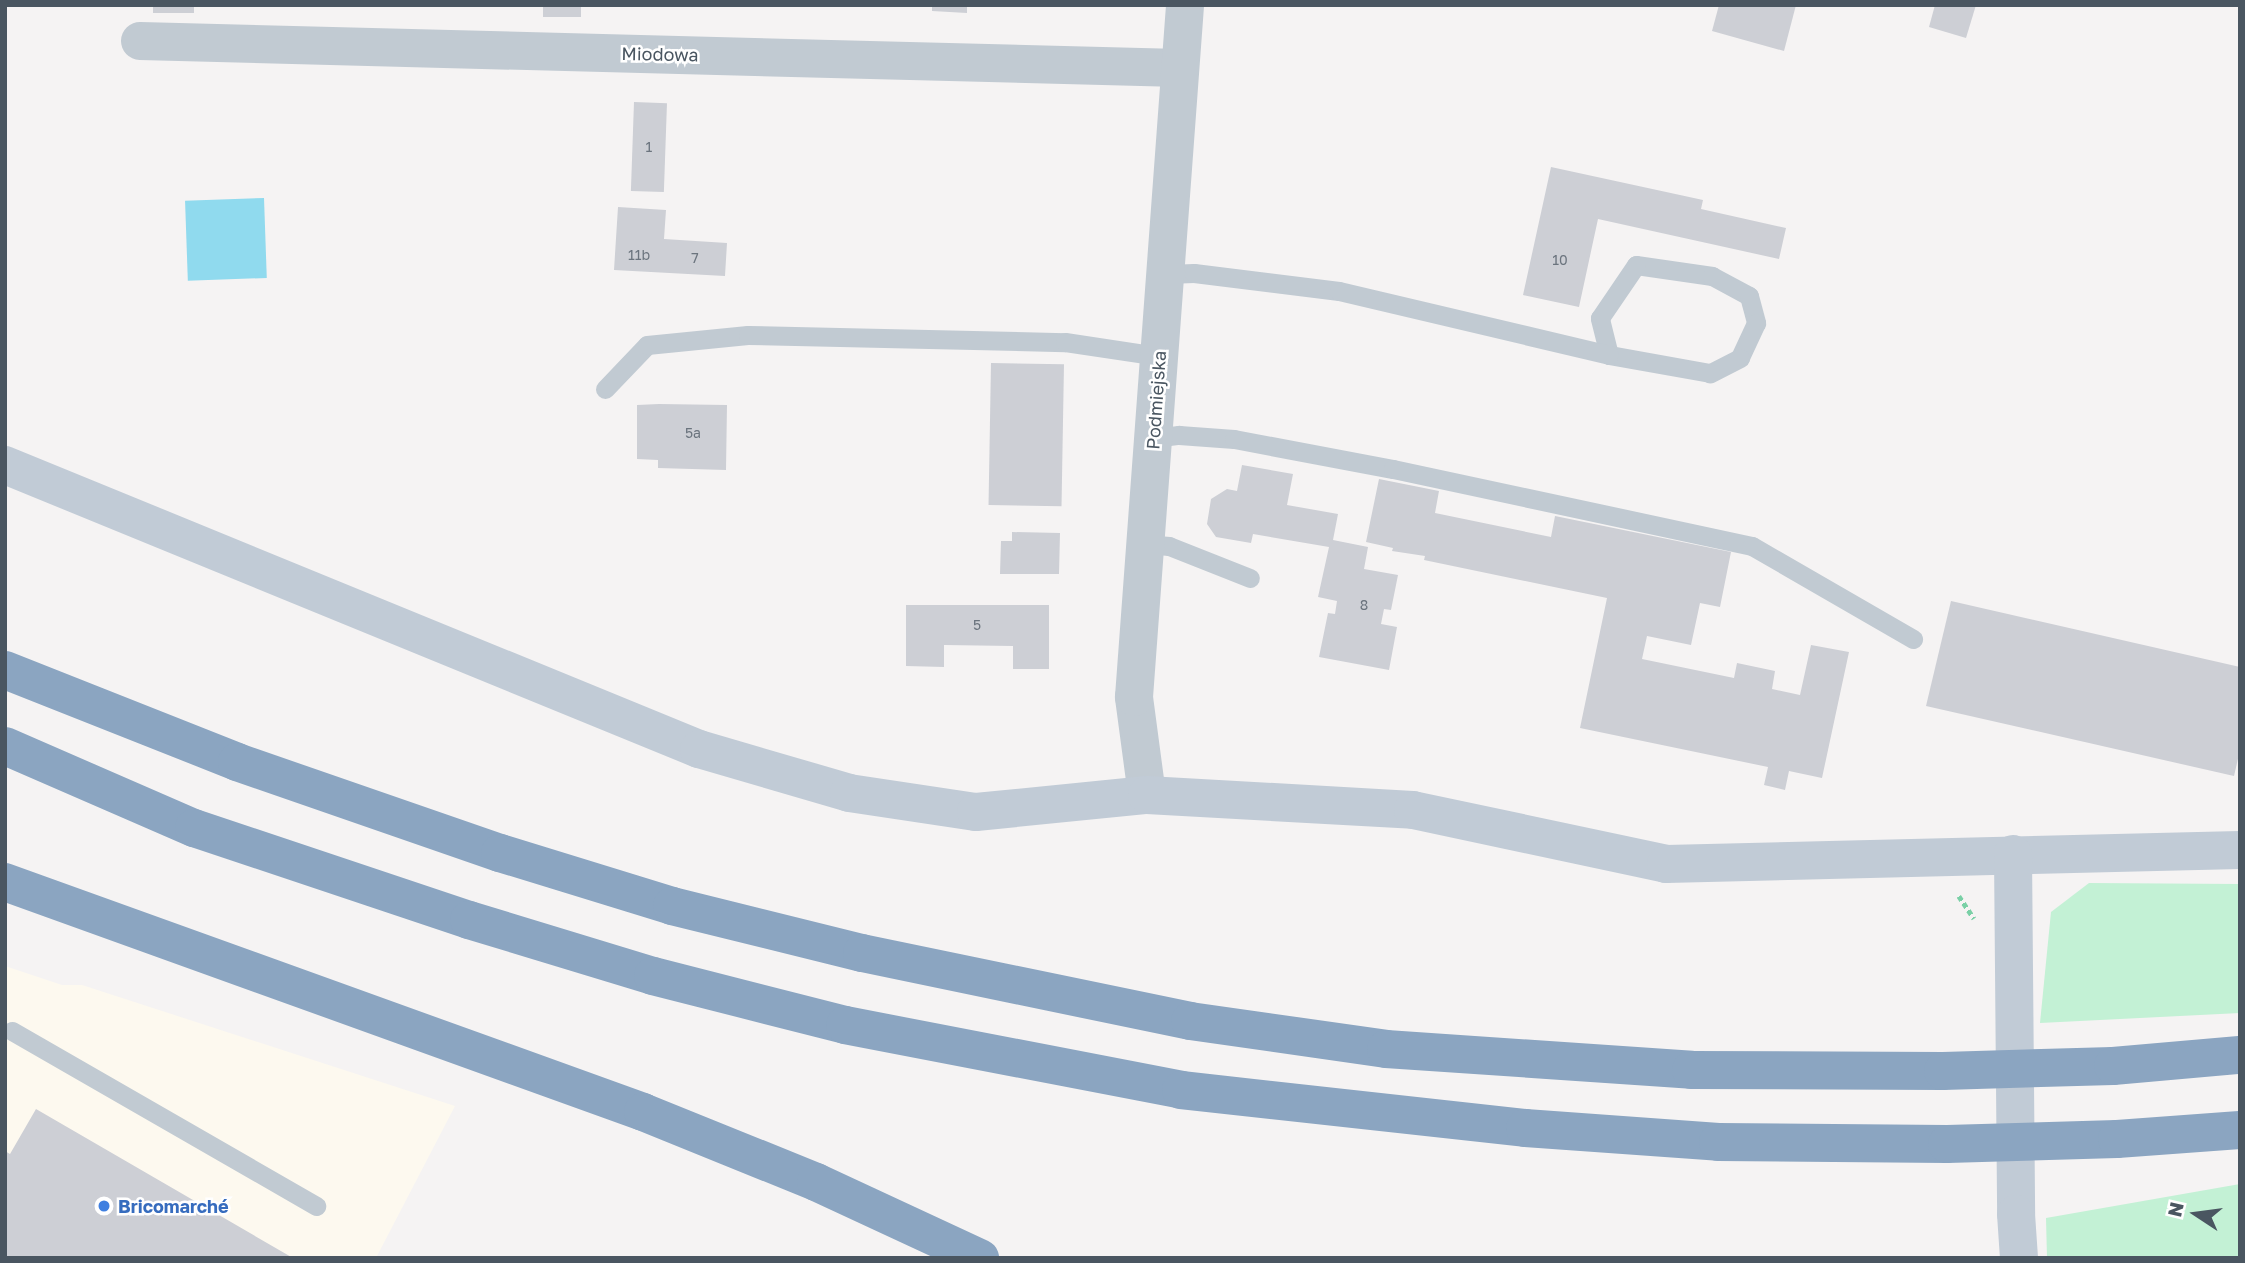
<!DOCTYPE html>
<html>
<head>
<meta charset="utf-8">
<style>
	body { margin:0 }
	#map { position:relative; width:2245px; height:1263px; overflow:hidden; background:#f5f3f3; font-family:"Golos Text",sans-serif }
	div>[style] { position:absolute }
	[style*='--x'] { left:calc(var(--x)*1px); top:calc(var(--y)*1px); width:calc(var(--w)*1px); rotate:calc(var(--a)*1deg) }
	.commercial>* { inset:0; background:#fdf9ef }
	.green>* { inset:0; background:#c3f1d5 }
	.water>* { inset:0; background:#90daee; transform-origin:0 0 }
	.building>* { inset:0; background:#cdcfd5; transform-origin:0 0 }
	.path>* { height:4.5px; margin-top:-2.25px; transform-origin:0; background:repeating-linear-gradient(90deg,#7ad0a6 0 5px,transparent 0 8.5px) }
	.lane>* { height:19px; margin:-9.5px; padding:0 9.5px; transform-origin:9.5px; border-radius:9.5px; background:#c1cad2 }
	.street>* { height:38px; margin:-19px; padding:0 19px; transform-origin:19px; border-radius:19px; background:#c1cad2 }
	.secondary>* { height:38px; margin:-19px; padding:0 19px; transform-origin:19px; border-radius:19px; background:#c1cbd6 }
	.highway>* { height:38px; margin:-19px; padding:0 19px; transform-origin:19px; border-radius:19px; background:#8ba5c1 }
	.dots>* { width:19px; height:19px; translate:-50% -50%; box-sizing:border-box; border:4px solid #fff; border-radius:50% }
	span { translate:-50% -50%; white-space:nowrap; text-align:center; line-height:1.15; -webkit-text-stroke:5px #fff; paint-order:stroke }
	.number-label { font-size:14px; color:#6b747e }
	.number-label span { -webkit-text-stroke-width:0 }
	.street-label { font-size:18px; color:#4a5661 }
	.shop-label { font-size:18px; color:#366cbe; font-weight:700 }
	.left { translate:0 -50%; text-align:left }
	.frame { position:absolute; inset:0; border:7px solid #4a5661; pointer-events:none }
	.north { position:absolute; left:2161px; top:1179px; width:70px; height:70px; -webkit-text-stroke:5px #fff; paint-order:stroke; rotate:283deg; font-size:19px; font-weight:700; line-height:28px; text-align:center; color:#4a5661 }
	.north::after { content:''; display:block; margin:auto; width:24px; height:32px; background:#4a5661; clip-path:polygon(50% 0,100% 100%,50% 72%,0 100%) }
</style>
</head>
<body>
<div id="map">
	<div class="commercial">
		<div style="clip-path:polygon(5px 966px,62px 985px,82px 985px,455px 1106px,376px 1258px,5px 1258px)"></div>
	</div>
	<div class="green">
		<div style="clip-path:polygon(2089px 883px,2240px 884px,2240px 1013px,2040px 1023px,2051px 912px)"></div>
		<div style="clip-path:polygon(2240px 1184px,2240px 1258px,2047px 1258px,2046px 1218px)"></div>
	</div>
	<div class="water">
		<div style="left:264px;top:198px;width:80px;height:79px;rotate:88deg"></div>
	</div>
	<div class="building">
		<div style="left:153px;top:5px;width:41px;height:8px"></div>
		<div style="left:543px;top:5px;width:38px;height:12px"></div>
		<div style="clip-path:polygon(932px 5px,967px 5px,967px 13px,932px 11px)"></div>
		<div style="clip-path:polygon(1719px 5px,1796px 5px,1784px 51px,1712px 31px)"></div>
		<div style="clip-path:polygon(1935px 5px,1976px 5px,1966px 38px,1929px 27px)"></div>
		<div style="left:634px;top:102px;width:33px;height:89px;rotate:2deg"></div>
		<div style="clip-path:polygon(1551px 167px,1703px 200px,1701px 209px,1786px 228px,1779px 259px,1598px 219px,1579px 307px,1523px 295px)"></div>
		<div style="clip-path:polygon(618px 207px,666px 210px,664px 239px,727px 243px,725px 276px,614px 270px)"></div>
		<div style="left:991px;top:363px;width:73px;height:142px;rotate:1deg"></div>
		<div style="clip-path:polygon(659px 404px,727px 405px,726px 470px,658px 468px,658px 460px,637px 459px,637px 405px)"></div>
		<div style="clip-path:polygon(1242px 465px,1293px 474px,1287px 505px,1338px 514px,1333px 540px,1368px 547px,1364px 569px,1398px 575px,1391px 610px,1384px 609px,1381px 624px,1397px 627px,1389px 670px,1319px 657px,1328px 613px,1335px 614px,1337px 601px,1318px 597px,1329px 547px,1253px 534px,1251px 543px,1216px 537px,1207px 524px,1211px 499px,1227px 489px,1237px 491px)"></div>
		<div style="clip-path:polygon(1379px 479px,1439px 491px,1435px 513px,1551px 537px,1555px 516px,1731px 552px,1720px 607px,1700px 603px,1691px 645px,1647px 636px,1642px 659px,1734px 678px,1737px 663px,1775px 671px,1772px 689px,1800px 695px,1811px 645px,1849px 652px,1822px 778px,1789px 771px,1785px 790px,1764px 785px,1768px 767px,1580px 728px,1607px 598px,1424px 560px,1425px 556px,1392px 551px,1393px 548px,1366px 542px)"></div>
		<div style="clip-path:polygon(1012px 532px,1060px 533px,1059px 574px,1000px 574px,1001px 541px,1012px 541px)"></div>
		<div style="clip-path:polygon(1951px 601px,2240px 667px,2240px 750px,2234px 776px,1926px 706px)"></div>
		<div style="clip-path:polygon(906px 605px,1049px 605px,1049px 669px,1013px 669px,1013px 646px,944px 645px,944px 667px,906px 666px)"></div>
		<div style="clip-path:polygon(36px 1109px,293px 1258px,5px 1258px,5px 1151px,10px 1154px)"></div>
	</div>
	<div class="path">
		<div style="--x:1959;--y:896;--w:27;--a:56"></div>
	</div>
	<div class="lane">
		<div style="--x:1636;--y:265;--w:77;--a:8.2"></div>
		<div style="--x:1712;--y:276;--w:42;--a:28.4"></div>
		<div style="--x:1749;--y:296;--w:28;--a:75"></div>
		<div style="--x:1756;--y:323;--w:38;--a:115"></div>
		<div style="--x:1740;--y:358;--w:34;--a:153"></div>
		<div style="--x:1710;--y:373;--w:103;--a:-169.9"></div>
		<div style="--x:1609;--y:355;--w:38;--a:-104"></div>
		<div style="--x:1600;--y:318;--w:64;--a:-55.8"></div>
		<div style="--x:1166;--y:274;--w:28;--a:-2"></div>
		<div style="--x:1194;--y:273;--w:146;--a:7.1"></div>
		<div style="--x:1339;--y:291;--w:277;--a:13.3"></div>
		<div style="--x:605;--y:389;--w:61;--a:-46.3"></div>
		<div style="--x:647;--y:345;--w:101;--a:-5.7"></div>
		<div style="--x:748;--y:335;--w:317;--a:1.3"></div>
		<div style="--x:1065;--y:342;--w:95;--a:8.5"></div>
		<div style="--x:1153;--y:438;--w:26;--a:-7"></div>
		<div style="--x:1179;--y:435;--w:55;--a:4.2"></div>
		<div style="--x:1234;--y:439;--w:162;--a:10.7"></div>
		<div style="--x:1393;--y:469;--w:367;--a:12.1"></div>
		<div style="--x:1752;--y:546;--w:186;--a:30"></div>
		<div style="--x:1146;--y:544;--w:23;--a:5"></div>
		<div style="--x:1169;--y:546;--w:87;--a:21.6"></div>
		<div style="--x:12;--y:1031;--w:351;--a:29.9"></div>
	</div>
	<div class="street">
		<div style="--x:140;--y:41;--w:1040;--a:1.49"></div>
		<div style="--x:1147;--y:795;--w:99;--a:-97.6"></div>
		<div style="--x:1134;--y:697;--w:694;--a:-85.78"></div>
	</div>
	<div class="secondary">
		<div style="--x:5;--y:465;--w:750;--a:22.26"></div>
		<div style="--x:699;--y:749;--w:156;--a:16.3"></div>
		<div style="--x:849;--y:793;--w:128;--a:8.5"></div>
		<div style="--x:976;--y:812;--w:172;--a:-5.7"></div>
		<div style="--x:1147;--y:795;--w:266;--a:3.2"></div>
		<div style="--x:1413;--y:810;--w:259;--a:12"></div>
		<div style="--x:1666;--y:864;--w:574;--a:-1.4"></div>
		<div style="--x:2013;--y:854;--w:360;--a:89.5"></div>
		<div style="--x:2016;--y:1214;--w:44;--a:86.1"></div>
	</div>
	<div class="highway">
		<div style="--x:5;--y:670;--w:250;--a:21.6"></div>
		<div style="--x:237;--y:762;--w:278;--a:19.1"></div>
		<div style="--x:500;--y:853;--w:180;--a:17.1"></div>
		<div style="--x:672;--y:906;--w:196;--a:13.9"></div>
		<div style="--x:862;--y:953;--w:335;--a:11.7"></div>
		<div style="--x:1190;--y:1021;--w:198;--a:8.1"></div>
		<div style="--x:1386;--y:1049;--w:306;--a:3.9"></div>
		<div style="--x:1691;--y:1070;--w:252;--a:0.2"></div>
		<div style="--x:1943;--y:1071;--w:170;--a:-1.7"></div>
		<div style="--x:2113;--y:1066;--w:127;--a:-5"></div>
		<div style="--x:5;--y:746;--w:206;--a:23.5"></div>
		<div style="--x:194;--y:828;--w:290;--a:18.5"></div>
		<div style="--x:469;--y:920;--w:192;--a:16.9"></div>
		<div style="--x:653;--y:976;--w:198;--a:14.3"></div>
		<div style="--x:845;--y:1025;--w:342;--a:10.9"></div>
		<div style="--x:1181;--y:1090;--w:346;--a:6.3"></div>
		<div style="--x:1525;--y:1128;--w:194;--a:4.1"></div>
		<div style="--x:1718;--y:1142;--w:229;--a:0.5"></div>
		<div style="--x:1947;--y:1144;--w:170;--a:-1.7"></div>
		<div style="--x:2117;--y:1139;--w:123;--a:-4.2"></div>
		<div style="--x:5;--y:882;--w:678;--a:19.82"></div>
		<div style="--x:643;--y:1112;--w:187;--a:22"></div>
		<div style="--x:816;--y:1182;--w:181;--a:24.9"></div>
	</div>
	<div class="dots">
		<div style="left:104px;top:1206px;background:#3f7fe0"></div>
	</div>
	<div class="number-label">
		<span style="left:649px;top:147px">1</span>
		<span style="left:639px;top:255px">11b</span>
		<span style="left:695px;top:258px">7</span>
		<span style="left:1560px;top:260px">10</span>
		<span style="left:693px;top:433px">5a</span>
		<span style="left:1364px;top:605px">8</span>
		<span style="left:977px;top:625px">5</span>
	</div>
	<div class="street-label">
		<span style="left:660px;top:54px;rotate:1deg">Miodowa</span>
		<span style="left:1156px;top:400px;rotate:-86deg">Podmiejska</span>
	</div>
	<div class="shop-label">
		<span class="left" style="left:118px;top:1206px">Bricomarché</span>
	</div>
	<div class="frame"></div>
	<div class="north">N</div>
</div>
</body>
</html>
